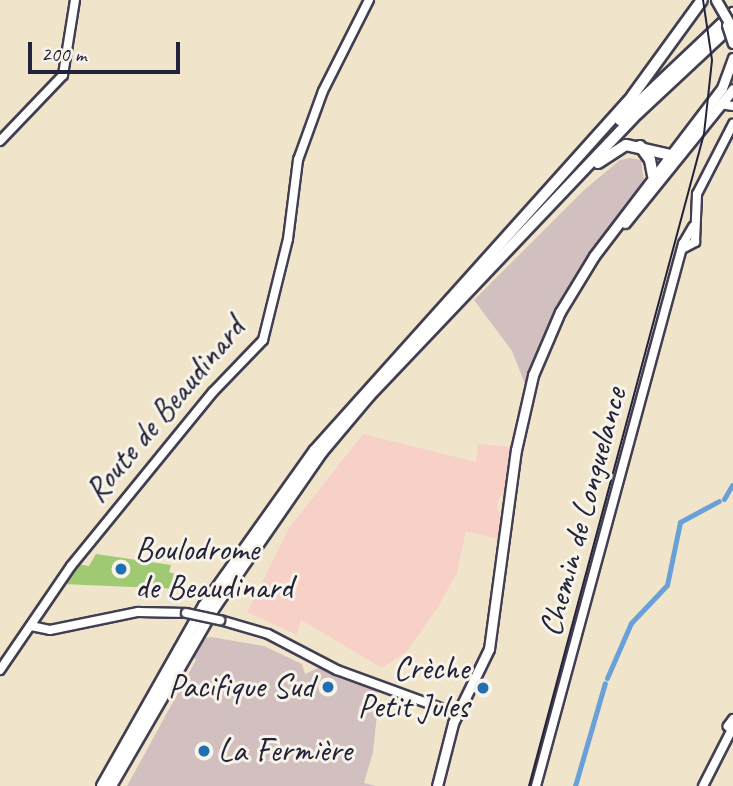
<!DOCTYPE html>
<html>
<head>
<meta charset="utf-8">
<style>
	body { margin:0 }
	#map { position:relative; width:733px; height:786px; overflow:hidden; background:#f0e5cb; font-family:Caveat,sans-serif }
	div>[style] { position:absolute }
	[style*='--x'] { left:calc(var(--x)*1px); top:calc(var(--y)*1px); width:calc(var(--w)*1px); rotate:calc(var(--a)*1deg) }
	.built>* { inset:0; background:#f7d1c8 }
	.industrial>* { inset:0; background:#d2bfc0 }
	.green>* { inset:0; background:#a0c974 }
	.canal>* { height:5px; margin:-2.5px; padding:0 2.5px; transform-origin:2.5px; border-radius:2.5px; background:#69a0d7 }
	.roads { filter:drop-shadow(2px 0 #413f51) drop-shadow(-2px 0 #413f51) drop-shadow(0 2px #413f51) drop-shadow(0 -2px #413f51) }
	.secondary>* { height:8px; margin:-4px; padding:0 4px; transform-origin:4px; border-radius:4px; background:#fff }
	.primary>* { height:9px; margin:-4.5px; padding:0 4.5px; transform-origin:4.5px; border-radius:4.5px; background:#fff }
	.highway>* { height:10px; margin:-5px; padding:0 5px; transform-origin:5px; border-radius:5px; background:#fff }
	.tram>* { height:2px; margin:-1px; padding:0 1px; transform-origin:1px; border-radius:1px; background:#22223b }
	.bridges { filter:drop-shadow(2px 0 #413f51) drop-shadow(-2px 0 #413f51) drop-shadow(0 2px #413f51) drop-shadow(0 -2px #413f51) }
	.secondary-bridge>* { height:8px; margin:-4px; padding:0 4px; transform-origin:4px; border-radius:4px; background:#fff }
	.primary-bridge>* { height:9px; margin:-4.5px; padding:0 4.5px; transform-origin:4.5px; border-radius:4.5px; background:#fff }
	.dots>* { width:19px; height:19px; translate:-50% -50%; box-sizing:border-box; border:4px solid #f7f3e8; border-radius:50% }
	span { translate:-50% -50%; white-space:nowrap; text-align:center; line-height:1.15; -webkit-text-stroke:6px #f7f3e8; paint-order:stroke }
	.street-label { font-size:33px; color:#22223b }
	.poi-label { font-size:33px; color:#22223b }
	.left { translate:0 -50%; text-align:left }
	.right { translate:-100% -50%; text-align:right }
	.scale { position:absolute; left:28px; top:42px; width:152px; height:32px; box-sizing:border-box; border:4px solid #22223b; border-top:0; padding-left:9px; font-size:21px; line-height:24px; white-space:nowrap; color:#22223b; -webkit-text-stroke:5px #f7f3e8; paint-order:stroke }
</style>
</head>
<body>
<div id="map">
	<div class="built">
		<div style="clip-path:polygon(363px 434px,476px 462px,478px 444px,512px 447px,508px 490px,499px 498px,497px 508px,504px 522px,502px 540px,466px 531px,457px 573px,438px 607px,407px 651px,382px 668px,301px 620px,297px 635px,247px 612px,289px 528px)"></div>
	</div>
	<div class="industrial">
		<div style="clip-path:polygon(630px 158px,641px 160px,644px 181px,580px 268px,525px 384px,512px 351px,474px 300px,583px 191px,620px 160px)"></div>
		<div style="clip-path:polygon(211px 637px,264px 646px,302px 664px,305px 674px,322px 666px,375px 689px,379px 696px,373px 752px,364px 783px,376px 786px,127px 786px,196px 660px,192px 656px,204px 638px)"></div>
	</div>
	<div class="green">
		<div style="clip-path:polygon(96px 554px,171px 565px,169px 572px,185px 577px,181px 589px,62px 584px,77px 564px,89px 566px)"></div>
	</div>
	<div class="canal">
		<div style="--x:724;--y:499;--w:16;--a:-60"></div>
		<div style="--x:607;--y:678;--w:60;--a:-66.4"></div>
		<div style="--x:631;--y:623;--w:52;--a:-46.5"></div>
		<div style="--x:667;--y:585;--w:64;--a:-78.3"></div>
		<div style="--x:680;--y:522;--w:44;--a:-28.3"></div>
		<div style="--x:575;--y:786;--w:107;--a:-73.8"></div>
	</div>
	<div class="roads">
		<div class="secondary">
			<div style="--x:720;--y:104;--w:13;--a:9"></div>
			<div style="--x:0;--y:141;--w:91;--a:-46.3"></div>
			<div style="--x:63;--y:75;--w:76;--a:-80.9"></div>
			<div style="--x:682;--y:249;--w:15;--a:-28"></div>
			<div style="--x:695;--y:242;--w:48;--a:-87.6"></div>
			<div style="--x:697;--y:194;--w:79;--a:-62.8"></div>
			<div style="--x:220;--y:620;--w:50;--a:16.3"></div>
			<div style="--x:268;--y:634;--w:78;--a:27.6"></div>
			<div style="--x:337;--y:670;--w:128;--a:20.1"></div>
			<div style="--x:31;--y:626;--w:19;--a:12"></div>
			<div style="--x:50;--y:630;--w:90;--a:-11.6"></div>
			<div style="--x:138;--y:612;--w:48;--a:1.2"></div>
			<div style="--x:0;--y:670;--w:126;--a:-55.7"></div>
			<div style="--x:71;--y:566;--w:225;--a:-50.8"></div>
			<div style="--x:213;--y:392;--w:72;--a:-46.1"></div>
			<div style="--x:263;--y:340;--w:104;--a:-76.1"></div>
			<div style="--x:288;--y:239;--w:80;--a:-82.8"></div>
			<div style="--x:298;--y:160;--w:73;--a:-70.1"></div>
			<div style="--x:323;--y:91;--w:102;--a:-63.2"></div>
			<div style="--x:733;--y:719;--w:9;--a:126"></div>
			<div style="--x:728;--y:726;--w:8;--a:50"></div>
			<div style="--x:536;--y:786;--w:562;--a:-74.83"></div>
			<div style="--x:683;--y:244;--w:20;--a:-60"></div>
			<div style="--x:703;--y:786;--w:62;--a:-63"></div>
		</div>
		<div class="primary">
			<div style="--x:625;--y:223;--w:172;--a:-51.1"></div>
			<div style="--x:437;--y:786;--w:65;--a:-75.7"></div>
			<div style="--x:453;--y:723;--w:82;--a:-64.1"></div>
			<div style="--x:489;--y:649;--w:201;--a:-82.3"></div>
			<div style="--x:516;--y:450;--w:77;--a:-77.2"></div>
			<div style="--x:533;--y:375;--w:69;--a:-66.8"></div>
			<div style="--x:560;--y:312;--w:66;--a:-58.7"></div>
			<div style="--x:594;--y:256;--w:211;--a:-52.7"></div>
			<div style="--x:722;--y:88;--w:32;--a:-70"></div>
		</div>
		<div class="highway">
			<div style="--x:620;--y:120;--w:156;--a:-43.4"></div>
			<div style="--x:640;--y:146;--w:17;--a:54"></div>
			<div style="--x:650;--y:160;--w:16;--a:79"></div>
			<div style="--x:598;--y:163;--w:33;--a:-33"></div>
			<div style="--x:626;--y:145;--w:45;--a:12.8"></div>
			<div style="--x:102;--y:786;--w:207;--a:-60.5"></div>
			<div style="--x:204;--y:606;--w:191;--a:-54.6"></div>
			<div style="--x:315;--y:450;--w:477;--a:-48.1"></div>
			<div style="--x:633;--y:95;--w:117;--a:-54"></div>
			<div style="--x:111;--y:786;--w:209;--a:-59.9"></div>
			<div style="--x:216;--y:605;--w:186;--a:-55.3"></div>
			<div style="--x:322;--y:452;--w:73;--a:-50"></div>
			<div style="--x:369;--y:396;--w:390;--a:-46.5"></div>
			<div style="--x:638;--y:113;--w:130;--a:-43.1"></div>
		</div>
	</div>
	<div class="tram">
		<div style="--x:529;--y:786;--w:675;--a:-74.98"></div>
		<div style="--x:704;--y:134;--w:74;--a:-83.8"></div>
		<div style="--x:712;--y:60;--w:61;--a:-98.5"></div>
	</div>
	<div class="bridges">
		<div class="secondary-bridge">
			<div style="--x:186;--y:613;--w:35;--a:12"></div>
		</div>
		<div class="primary-bridge">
			<div style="--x:716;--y:0;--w:34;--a:60"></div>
			<div style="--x:727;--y:25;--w:19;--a:72"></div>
		</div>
	</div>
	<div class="dots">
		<div style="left:121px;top:569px;background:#1f6fb2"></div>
		<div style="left:328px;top:687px;background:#1f6fb2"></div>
		<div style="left:483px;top:688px;background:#1f6fb2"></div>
		<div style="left:204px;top:751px;background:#1f6fb2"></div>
	</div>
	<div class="street-label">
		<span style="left:165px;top:410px;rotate:-50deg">Route de Beaudinard</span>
		<span style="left:583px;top:512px;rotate:-75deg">Chemin de Longuelance</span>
	</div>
	<div class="poi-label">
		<span class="left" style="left:135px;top:569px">Boulodrome<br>de Beaudinard</span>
		<span class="right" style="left:469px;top:688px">Crèche<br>Petit Jules</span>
		<span class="right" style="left:314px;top:687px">Pacifique Sud</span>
		<span class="left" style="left:218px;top:751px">La Fermière</span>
	</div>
	<div class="scale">200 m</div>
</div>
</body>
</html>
